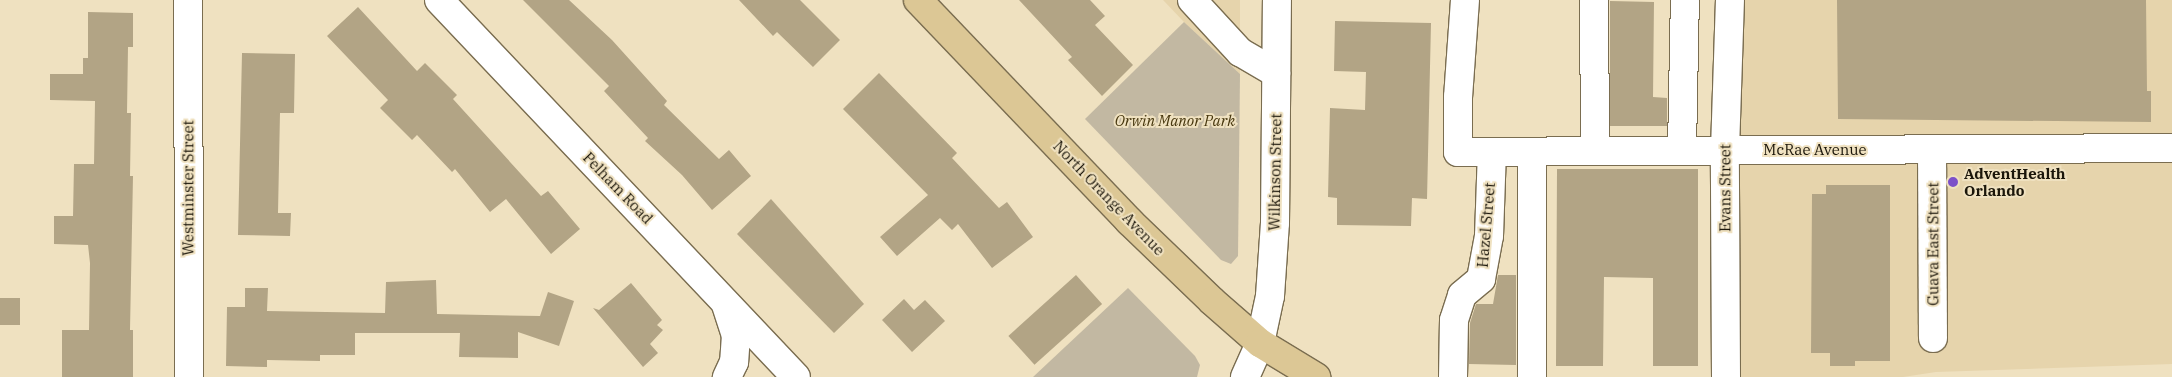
<!DOCTYPE html>
<html>
<head>
<meta charset="utf-8">
<style>
	body { margin:0 }
	#map { position:relative; width:2172px; height:377px; overflow:hidden; background:#efe1c0; font-family:"IBM Plex Serif",serif }
	div>[style] { position:absolute }
	[style*='--x'] { left:calc(var(--x)*1px); top:calc(var(--y)*1px); width:calc(var(--w)*1px); rotate:calc(var(--a)*1deg) }
	.built>* { inset:0; background:#e6d4ac }
	.green>* { inset:0; background:#c2b8a2 }
	.building>* { inset:0; background:#b2a485; transform-origin:0 0 }
	.roads { filter:drop-shadow(1px 0 #7a6d50) drop-shadow(-1px 0 #7a6d50) drop-shadow(0 1px #7a6d50) drop-shadow(0 -1px #7a6d50) }
	.minor>* { height:28px; margin:-14px; padding:0 14px; transform-origin:14px; border-radius:14px; background:#fff }
	.major>* { height:28px; margin:-14px; padding:0 14px; transform-origin:14px; border-radius:14px; background:#dcc795 }
	.dots>* { width:14px; height:14px; translate:-50% -50%; box-sizing:border-box; border:2px solid #efe1c0; border-radius:50% }
	span { translate:-50% -50%; white-space:nowrap; text-align:center; line-height:1.15; -webkit-text-stroke:4px #efe1c0; paint-order:stroke }
	.park-label { font-size:15px; color:#46360d; font-style:italic }
	.street-label { font-size:15px; color:#1b160a }
	.poi-label { font-size:15px; color:#1b160a; font-weight:700 }
	.left { translate:0 -50%; text-align:left }
</style>
</head>
<body>
<div id="map">
	<div class="built">
		<div style="clip-path:polygon(1163px 0,1240px 0,1240px 74px,1184px 22px)"></div>
		<div style="clip-path:polygon(1734px 0,2172px 0,2172px 364px,1936px 372px,1903px 377px,1734px 377px)"></div>
	</div>
	<div class="green">
		<div style="clip-path:polygon(1184px 22px,1240px 74px,1238px 256px,1231px 264px,1221px 260px,1085px 119px)"></div>
		<div style="clip-path:polygon(1128px 288px,1195px 356px,1200px 365px,1197px 377px,1033px 377px)"></div>
	</div>
	<div class="building">
		<div style="clip-path:polygon(523px 0,569px 0,612px 40px,667px 101px,664px 105px,719px 159px,729px 150px,751px 176px,712px 210px,682px 175px,645px 141px,648px 138px,604px 91px,609px 86px)"></div>
		<div style="clip-path:polygon(739px 0,800px 0,840px 40px,813px 67px,777px 32px,773px 36px)"></div>
		<div style="clip-path:polygon(1019px 0,1090px 0,1105px 16px,1095px 25px,1133px 65px,1102px 96px,1068px 60px,1072px 57px)"></div>
		<div style="clip-path:polygon(1837px 0,2146px 0,2147px 91px,2151px 91px,2151px 122px,1838px 119px)"></div>
		<div style="clip-path:polygon(1610px 1px,1654px 2px,1653px 97px,1667px 98px,1667px 126px,1610px 126px)"></div>
		<div style="clip-path:polygon(358px 7px,417px 71px,425px 63px,457px 95px,453px 99px,541px 196px,548px 191px,580px 229px,551px 254px,506px 199px,490px 212px,455px 169px,452px 172px,417px 135px,412px 140px,380px 108px,388px 100px,327px 36px)"></div>
		<div style="clip-path:polygon(88px 12px,133px 13px,133px 47px,128px 47px,127px 113px,131px 113px,130px 176px,133px 176px,130px 330px,133px 330px,133px 377px,62px 377px,62px 330px,89px 330px,90px 263px,88px 245px,54px 244px,54px 216px,73px 216px,74px 164px,94px 164px,95px 101px,50px 100px,50px 74px,83px 74px,83px 58px,88px 58px)"></div>
		<div style="clip-path:polygon(1335px 21px,1431px 23px,1427px 199px,1412px 198px,1411px 226px,1337px 225px,1337px 198px,1328px 197px,1330px 108px,1365px 110px,1366px 72px,1334px 71px)"></div>
		<div style="clip-path:polygon(242px 53px,295px 54px,294px 113px,280px 113px,278px 213px,291px 213px,290px 236px,238px 235px)"></div>
		<div style="clip-path:polygon(879px 73px,957px 153px,952px 158px,999px 208px,1007px 202px,1033px 237px,992px 268px,958px 224px,952px 230px,940px 218px,897px 256px,880px 237px,928px 195px,843px 109px)"></div>
		<div style="clip-path:polygon(1557px 169px,1698px 169px,1698px 366px,1653px 366px,1653px 278px,1604px 277px,1603px 366px,1556px 366px)"></div>
		<div style="clip-path:polygon(1826px 185px,1890px 185px,1890px 361px,1855px 361px,1855px 366px,1830px 366px,1830px 353px,1811px 353px,1812px 194px,1826px 194px)"></div>
		<div style="clip-path:polygon(771px 199px,864px 304px,834px 333px,737px 234px)"></div>
		<div style="left:1076px;top:275px;width:39px;height:91px;rotate:48deg"></div>
		<div style="clip-path:polygon(1498px 275px,1516px 275px,1516px 365px,1469px 364px,1470px 323px,1476px 304px,1493px 304px)"></div>
		<div style="clip-path:polygon(436px 280px,437px 314px,540px 316px,548px 292px,574px 301px,559px 346px,518px 332px,518px 358px,459px 357px,460px 333px,355px 333px,355px 355px,320px 355px,320px 361px,267px 360px,267px 367px,226px 366px,227px 307px,245px 307px,245px 288px,268px 288px,267px 311px,385px 313px,386px 282px)"></div>
		<div style="clip-path:polygon(631px 283px,662px 320px,657px 325px,663px 330px,650px 344px,658px 353px,643px 367px,593px 308px,599px 310px)"></div>
		<div style="left:0;top:298px;width:20px;height:27px"></div>
		<div style="clip-path:polygon(904px 299px,914px 310px,925px 300px,945px 321px,912px 352px,882px 320px)"></div>
	</div>
	<div class="roads">
		<div class="minor">
			<div style="--x:188;--y:0;--w:377;--a:89.8"></div>
			<div style="--x:439;--y:0;--w:519;--a:46.56"></div>
			<div style="--x:1192;--y:0;--w:71;--a:47.3"></div>
			<div style="--x:1240;--y:52;--w:42;--a:30.3"></div>
			<div style="--x:1465;--y:0;--w:97;--a:94.1"></div>
			<div style="--x:1458;--y:97;--w:55;--a:90"></div>
			<div style="--x:1458;--y:152;--w:714;--a:-0.32"></div>
			<div style="--x:1594;--y:0;--w:151;--a:89.6"></div>
			<div style="--x:1932;--y:149;--w:189;--a:89.7"></div>
			<div style="--x:1682;--y:150;--w:150;--a:-88.9"></div>
			<div style="--x:726;--y:305;--w:32;--a:72"></div>
			<div style="--x:736;--y:335;--w:27;--a:94"></div>
			<div style="--x:734;--y:362;--w:17;--a:115"></div>
			<div style="--x:1245;--y:377;--w:37;--a:-66"></div>
			<div style="--x:1260;--y:343;--w:48;--a:-78"></div>
			<div style="--x:1270;--y:296;--w:73;--a:-86.1"></div>
			<div style="--x:1275;--y:223;--w:223;--a:-89.5"></div>
			<div style="--x:1453;--y:377;--w:57;--a:-89"></div>
			<div style="--x:1454;--y:320;--w:26;--a:-72"></div>
			<div style="--x:1462;--y:295;--w:25;--a:-40"></div>
			<div style="--x:1481;--y:279;--w:44;--a:-79.5"></div>
			<div style="--x:1489;--y:236;--w:84;--a:-88"></div>
			<div style="--x:1532;--y:377;--w:225;--a:-90"></div>
			<div style="--x:1726;--y:377;--w:227;--a:-90.3"></div>
			<div style="--x:1725;--y:150;--w:150;--a:-88.1"></div>
		</div>
		<div class="major">
			<div style="--x:918;--y:0;--w:306;--a:46.3"></div>
			<div style="--x:1129;--y:221;--w:115;--a:43.9"></div>
			<div style="--x:1212;--y:301;--w:64;--a:41.2"></div>
			<div style="--x:1260;--y:343;--w:66;--a:31.3"></div>
		</div>
	</div>
	<div class="dots">
		<div style="left:1953px;top:182px;background:#7c50c9"></div>
	</div>
	<div class="park-label">
		<span style="left:1175px;top:121px">Orwin Manor Park</span>
	</div>
	<div class="street-label">
		<span style="left:1815px;top:150px">McRae Avenue</span>
		<span style="left:1275px;top:172px;rotate:-89deg">Wilkinson Street</span>
		<span style="left:188px;top:188px;rotate:-90deg">Westminster Street</span>
		<span style="left:618px;top:188px;rotate:46deg">Pelham Road</span>
		<span style="left:1725px;top:188px;rotate:-90deg">Evans Street</span>
		<span style="left:1109px;top:198px;rotate:46deg">North Orange Avenue</span>
		<span style="left:1486px;top:225px;rotate:-85deg">Hazel Street</span>
		<span style="left:1933px;top:244px;rotate:-90deg">Guava East Street</span>
	</div>
	<div class="poi-label">
		<span class="left" style="left:1964px;top:182px">AdventHealth<br>Orlando</span>
	</div>
</div>
</body>
</html>
